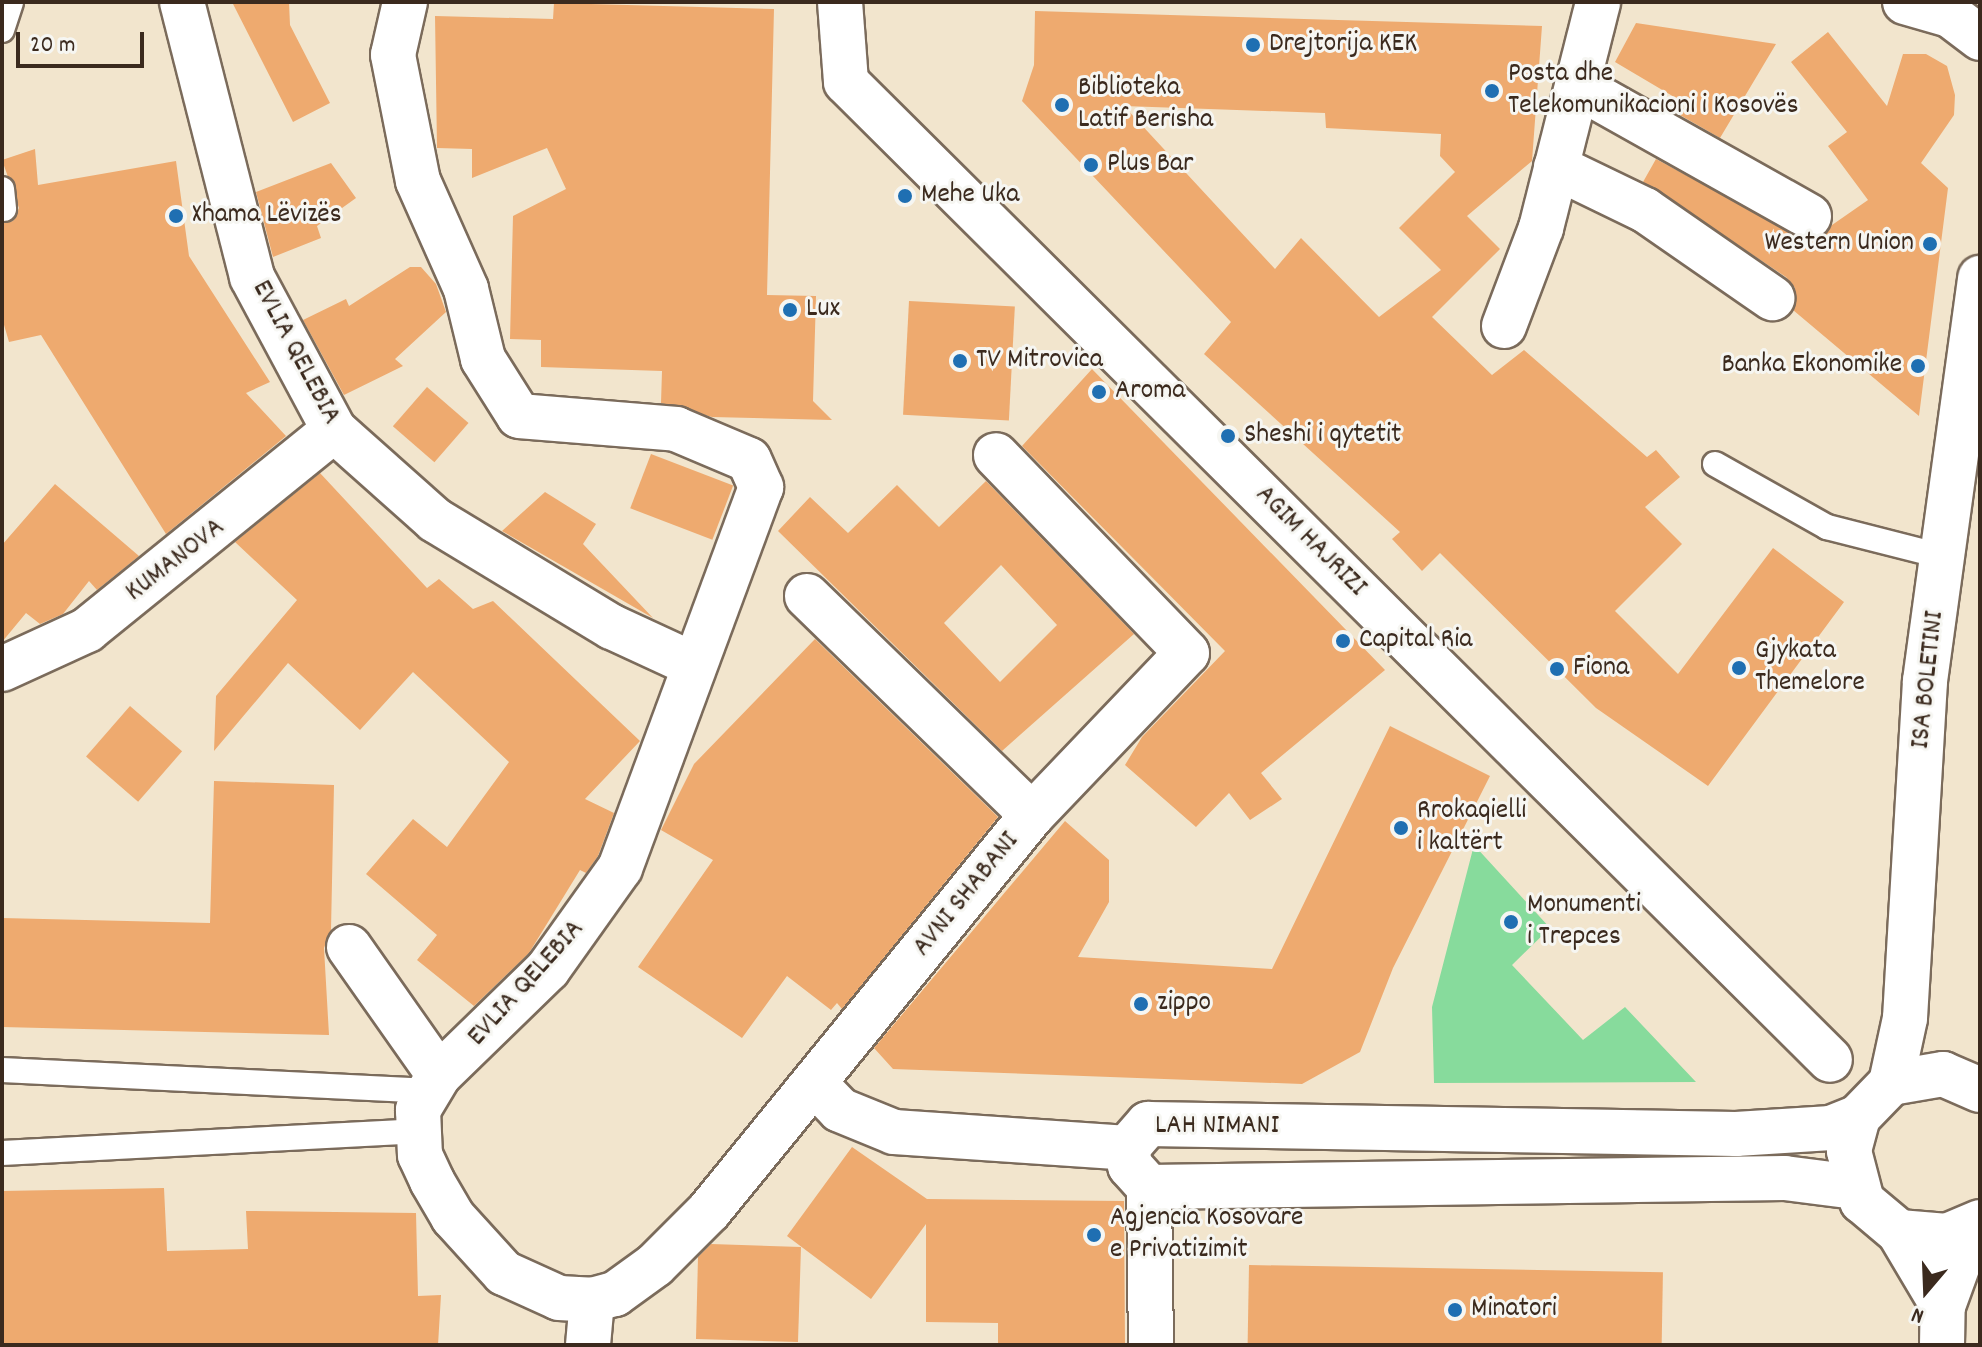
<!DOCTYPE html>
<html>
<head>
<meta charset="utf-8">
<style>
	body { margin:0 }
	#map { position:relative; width:1982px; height:1347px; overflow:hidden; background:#f2e5cd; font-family:Dekko,sans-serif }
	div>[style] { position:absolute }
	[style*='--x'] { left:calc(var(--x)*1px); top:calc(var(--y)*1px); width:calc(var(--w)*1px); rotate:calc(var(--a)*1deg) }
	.green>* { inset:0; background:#87db9c }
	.building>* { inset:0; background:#eeaa6f; transform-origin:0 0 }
	.roads { filter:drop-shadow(2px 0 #7b6b5b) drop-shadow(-2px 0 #7b6b5b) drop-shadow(0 2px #7b6b5b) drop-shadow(0 -2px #7b6b5b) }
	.lane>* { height:24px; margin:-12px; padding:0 12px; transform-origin:12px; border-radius:12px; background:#fff }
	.street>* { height:44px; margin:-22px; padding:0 22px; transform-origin:22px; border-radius:22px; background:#fff }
	.secondary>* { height:44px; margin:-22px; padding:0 22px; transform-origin:22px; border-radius:22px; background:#fff }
	.dots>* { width:22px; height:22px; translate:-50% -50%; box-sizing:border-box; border:4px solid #f6f6f2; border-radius:50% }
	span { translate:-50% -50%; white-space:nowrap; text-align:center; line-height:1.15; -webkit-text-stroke:6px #f6f6f2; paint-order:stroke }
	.poi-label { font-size:28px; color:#3b2a1e }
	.left { translate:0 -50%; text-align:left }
	.right { translate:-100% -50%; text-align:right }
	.street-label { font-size:28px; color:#3b2a1e }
	.frame { position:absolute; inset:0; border:4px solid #3b2a1e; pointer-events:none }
	.north { position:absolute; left:1886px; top:1251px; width:80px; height:80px; -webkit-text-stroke:6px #f6f6f2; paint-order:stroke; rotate:199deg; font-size:22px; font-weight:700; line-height:32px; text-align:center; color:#3b2a1e }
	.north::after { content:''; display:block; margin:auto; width:28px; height:36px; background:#3b2a1e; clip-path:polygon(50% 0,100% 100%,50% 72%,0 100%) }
	.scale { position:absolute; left:16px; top:32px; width:128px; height:36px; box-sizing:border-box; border:4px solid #3b2a1e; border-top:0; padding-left:10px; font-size:24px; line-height:28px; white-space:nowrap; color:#3b2a1e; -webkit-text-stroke:6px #f6f6f2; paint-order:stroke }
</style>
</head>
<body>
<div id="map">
	<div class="green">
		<div style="clip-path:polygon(1474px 845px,1550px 928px,1512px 965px,1583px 1040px,1625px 1007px,1696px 1082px,1434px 1083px,1432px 1007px)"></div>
	</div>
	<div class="building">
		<div style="clip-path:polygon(232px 2px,289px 2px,290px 25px,330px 103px,293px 122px)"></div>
		<div style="clip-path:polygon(554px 3px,774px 9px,767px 295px,816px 296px,813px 401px,832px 420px,712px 417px,661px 403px,662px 371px,541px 367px,541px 340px,510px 339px,513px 216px,566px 189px,547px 148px,472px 178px,472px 149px,437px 148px,435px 16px,553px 19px)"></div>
		<div style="clip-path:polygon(evenodd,1035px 11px,1542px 26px,1532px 161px,1467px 216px,1500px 249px,1432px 317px,1492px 375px,1524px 350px,1647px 457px,1656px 450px,1680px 477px,1645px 507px,1682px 544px,1615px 611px,1678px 674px,1773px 548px,1844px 602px,1708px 786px,1596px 708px,1440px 553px,1422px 571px,1392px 539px,1400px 532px,1204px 354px,1231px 322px,1022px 101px,1034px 65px,1035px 11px,1124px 106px,1325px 113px,1326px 128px,1441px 134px,1440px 156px,1455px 172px,1399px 228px,1441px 270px,1379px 317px,1301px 238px,1275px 269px,1124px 106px)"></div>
		<div style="clip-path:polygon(1636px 23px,1776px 44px,1720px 138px,1680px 115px,1686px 104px,1615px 62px)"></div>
		<div style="clip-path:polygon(1828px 32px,1887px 106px,1903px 54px,1926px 54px,1947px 66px,1955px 95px,1954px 115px,1921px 163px,1948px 188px,1919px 416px,1793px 310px,1795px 288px,1786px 277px,1643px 182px,1656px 159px,1809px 241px,1868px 200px,1828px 146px,1847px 132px,1791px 62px)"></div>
		<div style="clip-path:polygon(35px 149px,38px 185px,176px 161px,189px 256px,270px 382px,246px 393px,286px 436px,166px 534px,41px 335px,9px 342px,2px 318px,2px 223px,13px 221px,19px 208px,2px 160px)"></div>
		<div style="clip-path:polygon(331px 163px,356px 198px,317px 226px,321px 238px,273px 257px,256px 192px)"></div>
		<div style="clip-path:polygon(410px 267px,421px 267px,436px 284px,446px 312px,395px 359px,403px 366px,344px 395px,303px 320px,346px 299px,349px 306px)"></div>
		<div style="left:909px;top:301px;width:106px;height:114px;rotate:3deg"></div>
		<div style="clip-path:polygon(1092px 369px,1385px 670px,1261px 773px,1282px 799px,1250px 820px,1229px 793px,1196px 827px,1125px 765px,1142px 737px,1225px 651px,1022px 446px)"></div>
		<div style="left:427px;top:387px;width:55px;height:52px;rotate:41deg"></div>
		<div style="left:651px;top:454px;width:88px;height:58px;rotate:21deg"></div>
		<div style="clip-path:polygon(320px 473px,427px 588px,439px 579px,473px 609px,493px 601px,640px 741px,585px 799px,614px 813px,598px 856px,586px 873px,580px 870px,529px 953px,474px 1006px,417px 960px,437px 935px,366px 874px,413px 819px,447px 847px,509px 762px,413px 672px,360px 730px,288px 663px,214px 751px,216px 696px,297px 600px,235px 542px)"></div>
		<div style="clip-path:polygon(evenodd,986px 481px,1134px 634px,1002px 751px,778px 531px,810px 497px,848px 533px,897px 485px,939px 527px,986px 481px,1001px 565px,1057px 625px,1000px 682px,944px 623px,1001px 565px)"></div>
		<div style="clip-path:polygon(55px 484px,139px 556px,97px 590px,89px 581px,63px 614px,40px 624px,26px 613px,2px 642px,2px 545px)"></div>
		<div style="clip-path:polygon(545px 492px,596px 524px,583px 544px,653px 618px,502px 531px)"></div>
		<div style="clip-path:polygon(815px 639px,998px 817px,842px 1009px,837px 1003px,831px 1010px,787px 976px,742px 1038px,638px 967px,713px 860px,661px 830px,694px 764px)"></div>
		<div style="left:130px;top:706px;width:69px;height:67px;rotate:41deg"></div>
		<div style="clip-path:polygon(1390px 726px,1490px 776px,1393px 968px,1360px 1052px,1302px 1084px,893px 1069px,874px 1048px,1065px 821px,1109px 860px,1109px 902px,1078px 957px,1272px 969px)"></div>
		<div style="clip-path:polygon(214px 781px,334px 785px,331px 930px,324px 948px,329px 1035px,2px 1027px,2px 918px,210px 923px)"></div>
		<div style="clip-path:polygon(852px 1147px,927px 1199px,1124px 1201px,1125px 1345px,998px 1345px,998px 1323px,926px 1322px,926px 1224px,871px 1299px,787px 1236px)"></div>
		<div style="clip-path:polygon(164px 1188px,167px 1251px,248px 1249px,246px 1211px,416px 1213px,418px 1296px,441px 1295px,438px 1345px,2px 1345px,2px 1191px)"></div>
		<div style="clip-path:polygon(711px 1244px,801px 1247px,798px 1342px,696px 1339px,698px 1257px)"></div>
		<div style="left:1249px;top:1265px;width:414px;height:80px;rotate:1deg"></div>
	</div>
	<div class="roads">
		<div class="lane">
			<div style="--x:2;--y:30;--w:29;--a:-72"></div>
			<div style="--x:2;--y:189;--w:20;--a:84"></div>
			<div style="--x:1715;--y:464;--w:129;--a:29.4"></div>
			<div style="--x:1827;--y:527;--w:118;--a:14.3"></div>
			<div style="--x:2;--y:1070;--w:424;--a:2.8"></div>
			<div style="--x:2;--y:1153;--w:415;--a:-3"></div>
		</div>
		<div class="street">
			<div style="--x:182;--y:2;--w:284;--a:75.7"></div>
			<div style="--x:252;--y:277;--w:174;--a:61.8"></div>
			<div style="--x:334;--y:430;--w:135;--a:41.7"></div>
			<div style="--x:435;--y:520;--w:207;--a:31.2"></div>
			<div style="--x:612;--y:627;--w:86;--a:24.8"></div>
			<div style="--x:405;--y:2;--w:54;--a:102.8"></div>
			<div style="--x:393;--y:55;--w:128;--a:78.8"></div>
			<div style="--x:418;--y:181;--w:118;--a:66"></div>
			<div style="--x:466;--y:289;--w:72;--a:76.3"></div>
			<div style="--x:483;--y:359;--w:67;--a:57.7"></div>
			<div style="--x:519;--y:416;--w:158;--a:4.7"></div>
			<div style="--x:676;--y:429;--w:79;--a:23"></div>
			<div style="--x:749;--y:460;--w:30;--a:66"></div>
			<div style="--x:761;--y:487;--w:406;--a:110.3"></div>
			<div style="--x:620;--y:868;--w:124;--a:125.5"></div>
			<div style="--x:548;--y:969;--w:152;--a:135.8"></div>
			<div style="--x:439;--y:1075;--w:41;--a:121"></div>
			<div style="--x:418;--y:1110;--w:45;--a:87.5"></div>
			<div style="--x:420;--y:1155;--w:29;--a:65"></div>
			<div style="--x:432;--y:1181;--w:42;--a:59.7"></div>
			<div style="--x:453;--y:1217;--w:76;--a:47.7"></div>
			<div style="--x:504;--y:1273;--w:60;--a:24.4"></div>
			<div style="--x:559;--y:1298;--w:33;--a:3"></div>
			<div style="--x:592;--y:1300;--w:24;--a:-15"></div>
			<div style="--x:615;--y:1294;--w:49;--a:-35.9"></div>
			<div style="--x:655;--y:1265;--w:76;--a:-45"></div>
			<div style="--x:709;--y:1211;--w:511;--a:-50.8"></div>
			<div style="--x:1032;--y:815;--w:224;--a:-46.3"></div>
			<div style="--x:1187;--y:653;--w:275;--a:-134"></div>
			<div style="--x:840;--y:2;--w:80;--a:85.7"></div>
			<div style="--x:846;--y:82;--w:1387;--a:44.82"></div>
			<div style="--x:1905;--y:2;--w:47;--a:16.1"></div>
			<div style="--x:1950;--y:15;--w:38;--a:37"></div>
			<div style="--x:1577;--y:86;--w:266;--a:29.3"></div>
			<div style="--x:1556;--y:167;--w:99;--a:25.8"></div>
			<div style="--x:1645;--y:210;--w:155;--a:34.7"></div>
			<div style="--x:1504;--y:326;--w:105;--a:-69.3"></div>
			<div style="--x:1541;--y:228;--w:233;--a:-75.8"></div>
			<div style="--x:807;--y:596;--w:314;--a:44.2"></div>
			<div style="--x:2;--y:669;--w:94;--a:-24.6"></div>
			<div style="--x:87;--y:630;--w:318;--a:-39"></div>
			<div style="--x:349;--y:947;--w:156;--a:54.9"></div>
			<div style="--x:814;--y:1083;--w:37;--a:46"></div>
			<div style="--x:840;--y:1110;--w:58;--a:22.2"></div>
			<div style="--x:894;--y:1132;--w:234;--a:3.9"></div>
			<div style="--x:1149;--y:1187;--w:158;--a:89.3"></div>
			<div style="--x:1855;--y:1187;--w:71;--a:-172.7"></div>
			<div style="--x:1785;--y:1178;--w:636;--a:179.19"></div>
			<div style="--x:1149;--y:1187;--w:28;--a:-132"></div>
			<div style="--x:1130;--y:1166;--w:18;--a:-99"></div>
			<div style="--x:1127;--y:1148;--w:32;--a:-49"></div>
			<div style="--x:1148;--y:1124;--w:588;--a:0.97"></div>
			<div style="--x:1736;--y:1134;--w:95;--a:-3.6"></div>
			<div style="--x:1831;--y:1128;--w:29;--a:-22"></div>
			<div style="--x:1899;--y:1232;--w:86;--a:59.3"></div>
			<div style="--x:588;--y:1345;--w:45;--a:-84.9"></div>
			<div style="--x:1942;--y:1345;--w:39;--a:-89"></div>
			<div style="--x:1943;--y:1306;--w:82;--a:-70"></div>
		</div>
		<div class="secondary">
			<div style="--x:1891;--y:1083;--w:66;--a:-77.8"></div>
			<div style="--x:1905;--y:1018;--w:338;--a:-86.6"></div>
			<div style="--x:1925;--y:681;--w:407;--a:-82.2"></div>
			<div style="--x:1980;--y:1090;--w:40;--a:-156.6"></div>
			<div style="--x:1943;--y:1074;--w:53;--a:170.2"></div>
			<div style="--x:1891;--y:1083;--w:47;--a:134.1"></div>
			<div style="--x:1858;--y:1117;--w:35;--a:105"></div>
			<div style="--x:1849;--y:1151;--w:52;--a:75.4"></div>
			<div style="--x:1862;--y:1201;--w:48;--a:40"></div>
			<div style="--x:1899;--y:1232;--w:48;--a:4.8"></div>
			<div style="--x:1947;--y:1236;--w:36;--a:-23"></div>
		</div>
	</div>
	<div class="dots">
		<div style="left:1253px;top:45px;background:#1f6fb2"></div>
		<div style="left:1492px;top:91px;background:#1f6fb2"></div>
		<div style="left:1062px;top:105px;background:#1f6fb2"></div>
		<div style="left:1091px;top:165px;background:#1f6fb2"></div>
		<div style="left:905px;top:196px;background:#1f6fb2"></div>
		<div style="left:176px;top:216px;background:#1f6fb2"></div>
		<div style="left:1930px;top:244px;background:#1f6fb2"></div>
		<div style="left:790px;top:310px;background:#1f6fb2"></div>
		<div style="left:960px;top:361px;background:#1f6fb2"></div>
		<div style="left:1918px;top:366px;background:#1f6fb2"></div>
		<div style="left:1099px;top:392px;background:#1f6fb2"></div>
		<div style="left:1228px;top:436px;background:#1f6fb2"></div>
		<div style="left:1343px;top:641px;background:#1f6fb2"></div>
		<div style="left:1739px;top:668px;background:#1f6fb2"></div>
		<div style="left:1557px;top:669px;background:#1f6fb2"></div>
		<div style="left:1401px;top:828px;background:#1f6fb2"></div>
		<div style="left:1511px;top:922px;background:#1f6fb2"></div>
		<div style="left:1141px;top:1004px;background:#1f6fb2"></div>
		<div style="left:1094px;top:1235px;background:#1f6fb2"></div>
		<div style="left:1455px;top:1310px;background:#1f6fb2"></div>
	</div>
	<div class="poi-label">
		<span class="left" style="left:1269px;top:45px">Drejtorija KEK</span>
		<span class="left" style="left:1508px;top:91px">Posta dhe<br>Telekomunikacioni i Kosovës</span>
		<span class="left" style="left:1078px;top:105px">Biblioteka<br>Latif Berisha</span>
		<span class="left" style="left:1107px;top:165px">Plus Bar</span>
		<span class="left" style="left:921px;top:196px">Mehe Uka</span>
		<span class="left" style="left:192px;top:216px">Xhama Lëvizës</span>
		<span class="right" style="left:1914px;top:244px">Western Union</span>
		<span class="left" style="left:806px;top:310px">Lux</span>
		<span class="left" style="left:976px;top:361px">TV Mitrovica</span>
		<span class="right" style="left:1902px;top:366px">Banka Ekonomike</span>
		<span class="left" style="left:1115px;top:392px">Aroma</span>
		<span class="left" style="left:1244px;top:436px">Sheshi i qytetit</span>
		<span class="left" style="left:1359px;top:641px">Capital Ria</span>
		<span class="left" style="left:1755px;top:668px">Gjykata<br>Themelore</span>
		<span class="left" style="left:1573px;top:669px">Fiona</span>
		<span class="left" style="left:1417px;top:828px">Rrokaqielli<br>i kaltërt</span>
		<span class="left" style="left:1527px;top:922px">Monumenti<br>i Trepces</span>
		<span class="left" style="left:1157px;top:1004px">zippo</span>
		<span class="left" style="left:1110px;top:1235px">Agjencia Kosovare<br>e Privatizimit</span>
		<span class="left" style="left:1471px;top:1310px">Minatori</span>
	</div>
	<div class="street-label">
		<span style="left:295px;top:353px;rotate:62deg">EVLIA QELEBIA</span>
		<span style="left:1310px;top:542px;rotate:45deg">AGIM HAJRIZI</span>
		<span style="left:176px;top:561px;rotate:-38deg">KUMANOVA</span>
		<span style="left:1929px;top:680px;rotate:-84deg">ISA BOLETINI</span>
		<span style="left:967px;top:895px;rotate:-51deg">AVNI SHABANI</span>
		<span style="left:527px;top:984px;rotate:-48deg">EVLIA QELEBIA</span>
		<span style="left:1217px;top:1127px">LAH NIMANI</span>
	</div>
	<div class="frame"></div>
	<div class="north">N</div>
	<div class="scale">20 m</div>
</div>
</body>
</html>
